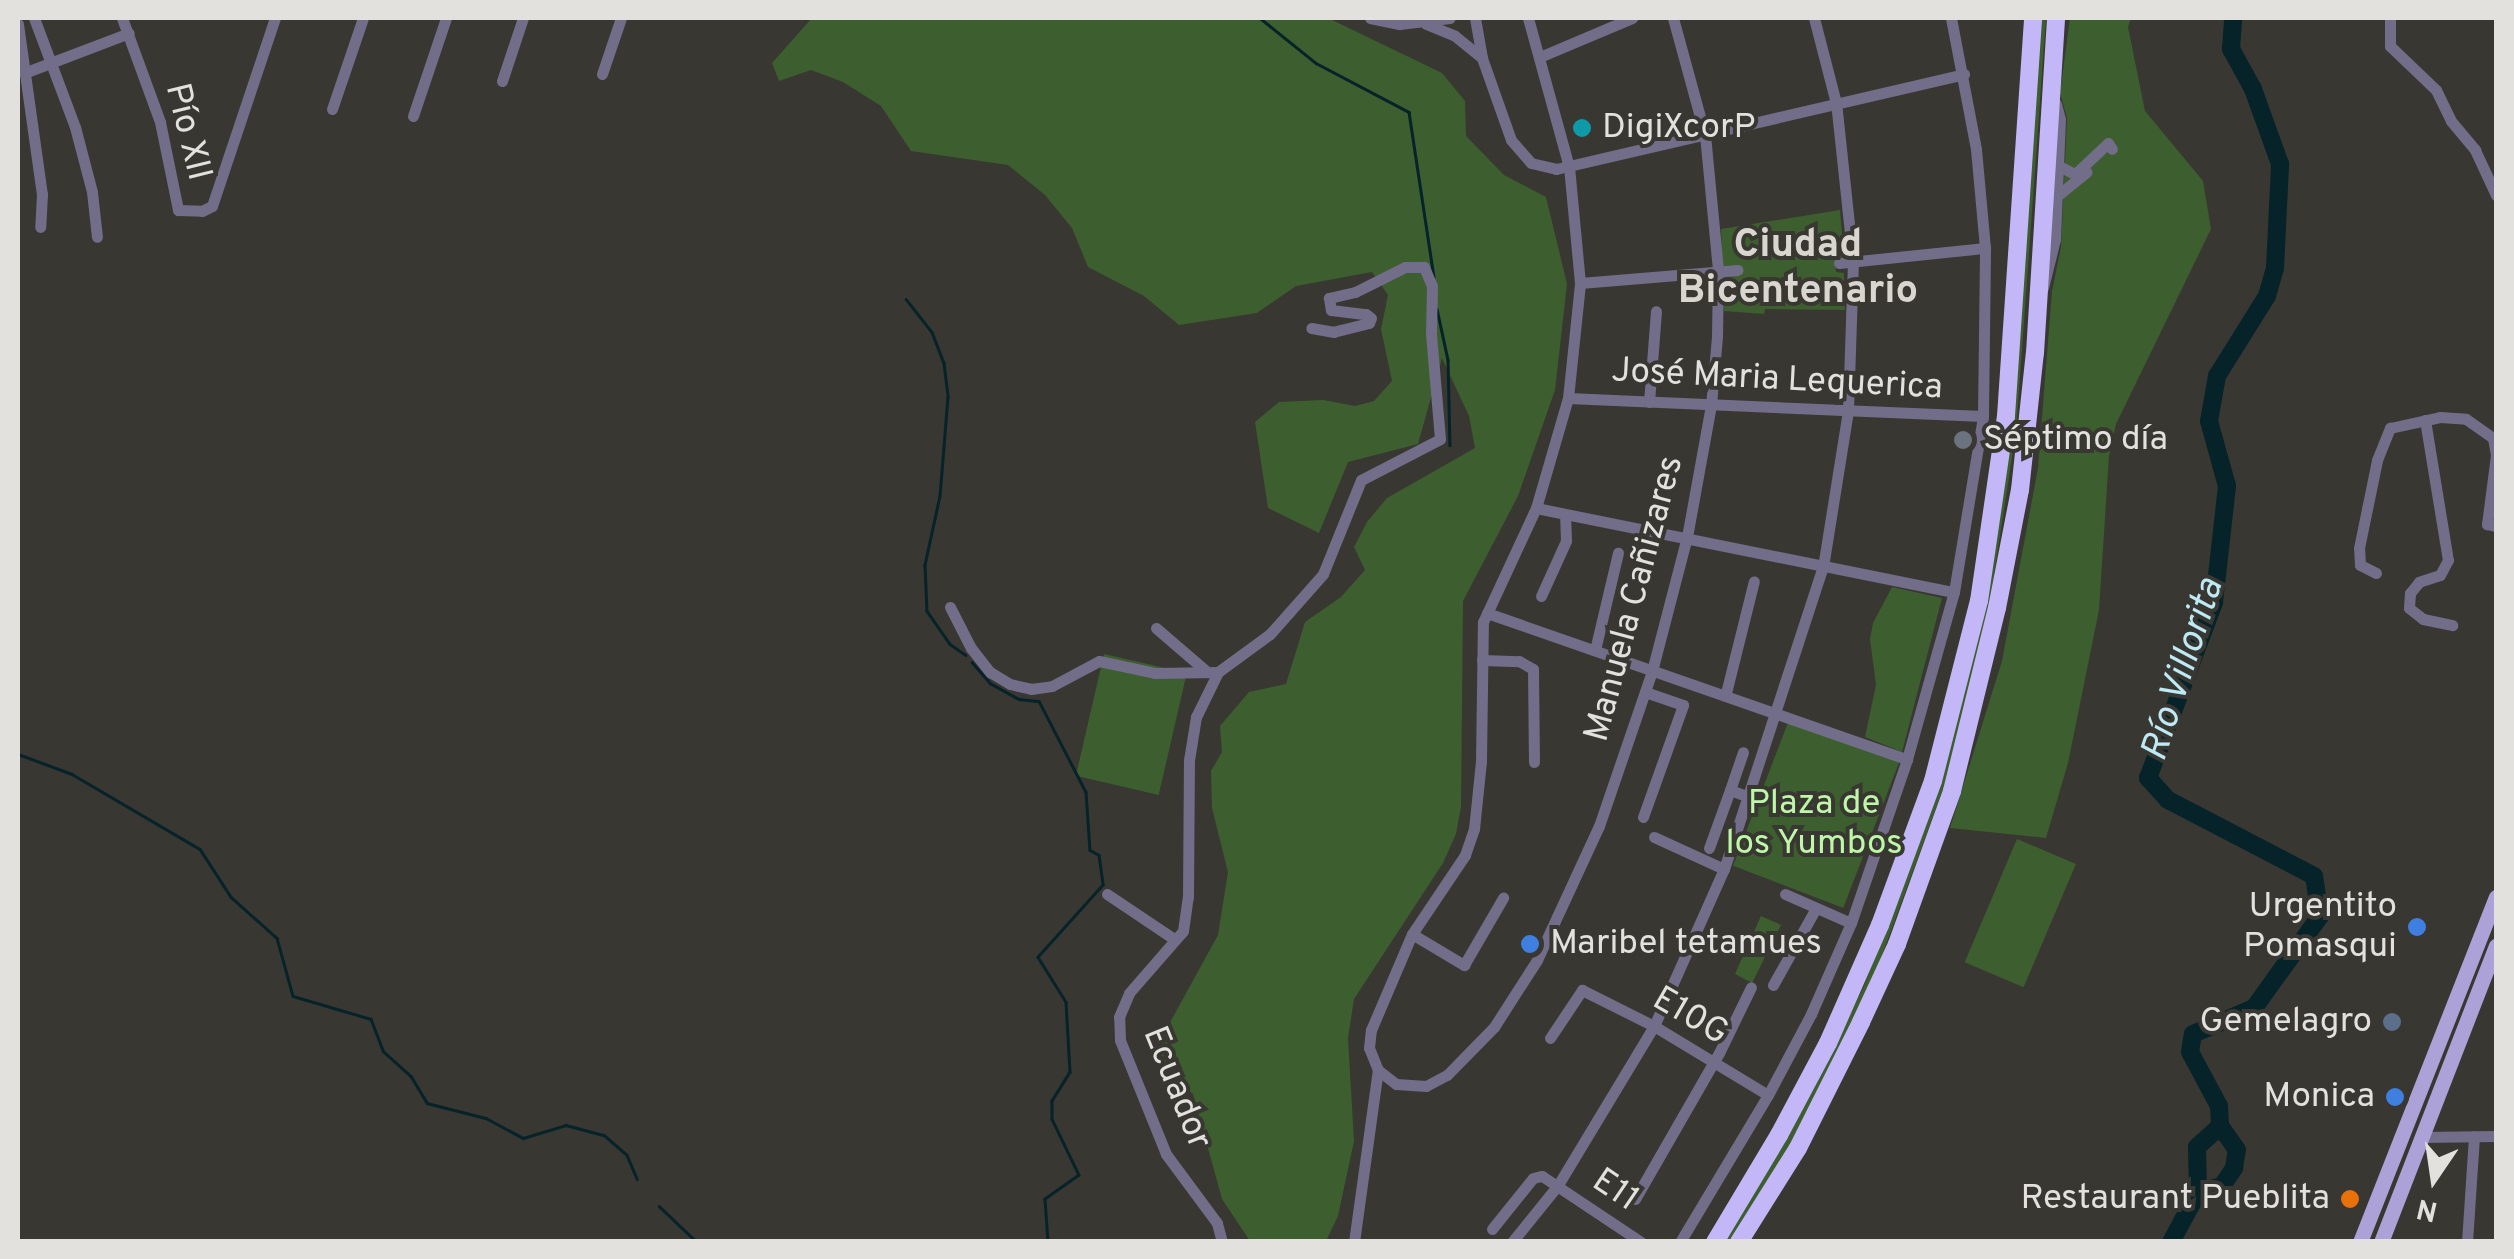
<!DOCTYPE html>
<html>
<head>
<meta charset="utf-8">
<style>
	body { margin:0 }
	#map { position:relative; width:2514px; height:1259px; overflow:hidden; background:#393732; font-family:Overpass,sans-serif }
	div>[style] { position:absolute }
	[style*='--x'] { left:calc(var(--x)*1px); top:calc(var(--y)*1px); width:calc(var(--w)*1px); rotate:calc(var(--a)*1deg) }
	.green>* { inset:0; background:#3d5e2f; transform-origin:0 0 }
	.stream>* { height:2.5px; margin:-1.25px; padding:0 1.25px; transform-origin:1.25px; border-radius:1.25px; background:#062329 }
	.river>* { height:18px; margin:-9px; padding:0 9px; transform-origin:9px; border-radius:9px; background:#062329 }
	.minor>* { height:11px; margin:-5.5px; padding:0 5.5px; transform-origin:5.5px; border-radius:5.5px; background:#726d88 }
	.major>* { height:15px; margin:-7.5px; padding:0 7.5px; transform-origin:7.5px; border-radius:7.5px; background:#ada2d7 }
	.highway>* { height:18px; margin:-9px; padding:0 9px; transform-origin:9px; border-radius:9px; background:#c4b7f7 }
	.dots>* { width:28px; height:28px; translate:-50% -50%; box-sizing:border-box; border:5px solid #393732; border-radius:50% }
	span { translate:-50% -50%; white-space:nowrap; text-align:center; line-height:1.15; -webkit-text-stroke:8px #393732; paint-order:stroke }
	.poi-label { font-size:35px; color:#e2e1de }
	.left { translate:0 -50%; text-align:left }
	.right { translate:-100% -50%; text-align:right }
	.street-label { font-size:35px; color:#e2e1de }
	.park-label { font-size:35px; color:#bef7a7 }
	.water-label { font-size:38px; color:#beeaf5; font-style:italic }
	.quarter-label { font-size:40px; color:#d9d6d0; font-weight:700 }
	.frame { position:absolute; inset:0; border:20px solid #e2e1de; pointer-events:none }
	.north { position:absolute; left:2384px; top:1129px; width:100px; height:100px; -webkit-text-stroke:8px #393732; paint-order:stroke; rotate:193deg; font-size:28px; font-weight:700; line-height:40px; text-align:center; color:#e2e1de }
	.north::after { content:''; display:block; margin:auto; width:35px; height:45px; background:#e2e1de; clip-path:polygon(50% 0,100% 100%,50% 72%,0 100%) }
</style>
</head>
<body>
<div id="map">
	<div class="green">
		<div style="clip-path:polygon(812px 18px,1328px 18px,1442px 73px,1465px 101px,1466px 136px,1504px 175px,1546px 197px,1567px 284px,1555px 390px,1518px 496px,1463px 601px,1461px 807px,1456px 834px,1443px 863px,1354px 999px,1348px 1038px,1354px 1141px,1338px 1216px,1326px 1241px,1250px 1241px,1222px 1199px,1193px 1094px,1161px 1067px,1162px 1037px,1218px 935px,1228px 872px,1212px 808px,1211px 771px,1222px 752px,1220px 726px,1249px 692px,1286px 684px,1305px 622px,1341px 597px,1365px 570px,1354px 547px,1367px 522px,1387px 498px,1475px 448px,1469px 416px,1442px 358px,1418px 444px,1348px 462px,1319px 533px,1268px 508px,1255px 422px,1279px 402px,1323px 400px,1355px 406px,1374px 401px,1392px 381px,1381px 329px,1388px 295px,1372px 272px,1296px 286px,1257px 313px,1179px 325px,1144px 296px,1088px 267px,1072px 228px,1045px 195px,1008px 165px,911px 151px,881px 106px,843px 82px,811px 70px,779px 81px,772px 63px)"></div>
		<div style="clip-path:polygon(2040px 18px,2046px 18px,2016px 432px,1989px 607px,1946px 781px,1870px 988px,1793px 1141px,1732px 1241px,1724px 1242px,1787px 1138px,1864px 986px,1931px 810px,1971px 668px)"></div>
		<div style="clip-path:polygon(2070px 18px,2131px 18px,2128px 27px,2145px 111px,2203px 181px,2211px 229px,2116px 424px,2109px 456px,2099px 610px,2068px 763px,2046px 838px,1950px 828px,2002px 661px,2038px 468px,2052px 291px,2061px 247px,2067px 118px,2060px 93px)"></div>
		<div style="clip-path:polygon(1840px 210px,1844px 257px,1835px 258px,1836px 272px,1844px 273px,1845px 310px,1765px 309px,1764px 314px,1724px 311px,1721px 229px)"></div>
		<div style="clip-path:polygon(1892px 587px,1942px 598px,1902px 752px,1865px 737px,1876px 685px,1870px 639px,1873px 623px)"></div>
		<div style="left:1104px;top:654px;width:85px;height:125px;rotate:13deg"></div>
		<div style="left:1789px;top:720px;width:118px;height:156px;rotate:21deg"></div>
		<div style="left:2017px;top:839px;width:64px;height:134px;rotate:23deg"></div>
		<div style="clip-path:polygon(1761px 916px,1781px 925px,1752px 983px,1735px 974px)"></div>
	</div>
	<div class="stream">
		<div style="--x:1260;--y:18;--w:72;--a:38.8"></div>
		<div style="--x:1316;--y:63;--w:105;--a:27.8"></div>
		<div style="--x:1409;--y:112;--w:167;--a:81.4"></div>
		<div style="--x:906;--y:299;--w:42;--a:51.8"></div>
		<div style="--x:932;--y:332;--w:33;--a:69"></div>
		<div style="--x:944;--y:363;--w:34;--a:83"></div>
		<div style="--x:948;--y:397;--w:99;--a:94.6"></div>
		<div style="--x:940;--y:496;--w:71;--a:102.3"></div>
		<div style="--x:925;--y:565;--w:46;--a:87.5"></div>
		<div style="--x:927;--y:611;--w:40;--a:55.1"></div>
		<div style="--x:950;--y:644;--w:19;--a:35"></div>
		<div style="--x:1437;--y:309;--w:52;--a:77.8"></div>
		<div style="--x:1448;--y:360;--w:85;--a:88.7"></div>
		<div style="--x:972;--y:662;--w:28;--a:49"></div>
		<div style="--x:990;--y:683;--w:33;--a:29"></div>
		<div style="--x:1019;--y:699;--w:20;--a:6"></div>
		<div style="--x:1039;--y:701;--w:102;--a:62.7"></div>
		<div style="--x:1086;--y:792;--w:58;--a:86.1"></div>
		<div style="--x:1090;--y:850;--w:10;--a:29"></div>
		<div style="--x:1099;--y:855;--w:30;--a:82"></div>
		<div style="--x:1103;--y:885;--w:97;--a:132.1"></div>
		<div style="--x:1038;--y:957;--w:53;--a:58.1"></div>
		<div style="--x:1066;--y:1002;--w:70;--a:86.7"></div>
		<div style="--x:1070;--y:1072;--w:34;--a:122"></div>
		<div style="--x:1052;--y:1101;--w:18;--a:90"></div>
		<div style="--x:1052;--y:1119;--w:62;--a:64.3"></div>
		<div style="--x:1079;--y:1175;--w:42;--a:144.8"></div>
		<div style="--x:1045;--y:1199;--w:43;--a:86"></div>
		<div style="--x:18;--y:754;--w:58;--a:20.3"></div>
		<div style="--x:72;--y:774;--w:148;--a:30.4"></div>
		<div style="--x:200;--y:849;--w:57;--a:57.1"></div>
		<div style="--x:231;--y:897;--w:62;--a:41.7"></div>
		<div style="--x:277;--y:938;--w:60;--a:74.6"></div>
		<div style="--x:293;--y:996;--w:81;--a:16.4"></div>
		<div style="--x:371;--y:1019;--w:34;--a:69"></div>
		<div style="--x:383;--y:1051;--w:38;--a:42"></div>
		<div style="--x:411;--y:1076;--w:31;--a:59"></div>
		<div style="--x:427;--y:1103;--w:61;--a:14.3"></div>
		<div style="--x:486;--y:1118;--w:42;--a:28.4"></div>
		<div style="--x:523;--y:1138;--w:45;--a:-16.8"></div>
		<div style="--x:566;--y:1125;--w:39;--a:15"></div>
		<div style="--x:604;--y:1135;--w:30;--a:41"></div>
		<div style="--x:627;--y:1155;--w:26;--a:67"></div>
		<div style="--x:659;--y:1206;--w:52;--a:43.5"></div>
	</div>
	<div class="river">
		<div style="--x:2198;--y:1192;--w:25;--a:-14"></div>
		<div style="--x:2222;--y:1186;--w:22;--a:-56"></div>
		<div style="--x:2234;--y:1168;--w:18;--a:-81"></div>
		<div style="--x:2237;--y:1150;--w:29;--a:-125"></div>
		<div style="--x:2171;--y:1242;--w:57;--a:-61.6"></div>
		<div style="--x:2198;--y:1192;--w:45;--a:-91.3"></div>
		<div style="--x:2197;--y:1147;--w:31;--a:-42"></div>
		<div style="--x:2220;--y:1126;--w:20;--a:-93"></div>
		<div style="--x:2219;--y:1106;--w:61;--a:-118.2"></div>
		<div style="--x:2190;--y:1052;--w:18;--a:-81"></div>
		<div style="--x:2193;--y:1034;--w:66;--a:-23.1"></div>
		<div style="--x:2254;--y:1008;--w:113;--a:-54.3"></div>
		<div style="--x:2320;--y:916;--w:40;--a:-98.5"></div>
		<div style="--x:2314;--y:876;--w:165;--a:-152.5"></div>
		<div style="--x:2168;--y:800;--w:30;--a:-132"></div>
		<div style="--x:2148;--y:778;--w:188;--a:-69.4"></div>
		<div style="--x:2214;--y:602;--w:117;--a:-83.6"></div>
		<div style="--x:2227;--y:486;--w:67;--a:-105.5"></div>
		<div style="--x:2209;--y:421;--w:46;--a:-79.9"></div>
		<div style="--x:2217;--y:376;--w:94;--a:-58"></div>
		<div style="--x:2267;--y:296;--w:29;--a:-74"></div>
		<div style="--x:2275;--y:268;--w:104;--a:-87.2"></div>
		<div style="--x:2280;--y:164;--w:80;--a:-109.8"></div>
		<div style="--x:2253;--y:89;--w:46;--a:-118.8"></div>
		<div style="--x:2231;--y:49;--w:31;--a:-86"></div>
	</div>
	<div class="minor">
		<div style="--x:34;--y:18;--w:116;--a:69.4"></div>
		<div style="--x:75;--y:127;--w:67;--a:75.3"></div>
		<div style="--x:92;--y:192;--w:45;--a:83.7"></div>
		<div style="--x:122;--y:18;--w:111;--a:69.9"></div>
		<div style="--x:160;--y:122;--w:90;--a:78.4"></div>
		<div style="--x:178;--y:210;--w:24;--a:2"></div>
		<div style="--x:202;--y:211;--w:11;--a:-27"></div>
		<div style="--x:212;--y:206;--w:198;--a:-71.5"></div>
		<div style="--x:1370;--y:18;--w:30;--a:12"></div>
		<div style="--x:1399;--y:24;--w:51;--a:-6.7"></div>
		<div style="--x:1475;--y:18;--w:40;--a:80"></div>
		<div style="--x:2390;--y:18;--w:28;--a:90"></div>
		<div style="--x:2390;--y:46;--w:64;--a:43.7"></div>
		<div style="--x:2436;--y:90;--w:34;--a:64"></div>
		<div style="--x:2451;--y:121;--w:38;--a:50"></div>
		<div style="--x:2475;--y:150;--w:50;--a:65"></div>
		<div style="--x:18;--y:24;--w:172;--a:82"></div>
		<div style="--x:42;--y:194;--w:33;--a:93"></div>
		<div style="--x:1426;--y:24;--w:31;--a:22"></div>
		<div style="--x:1455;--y:36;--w:35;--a:39"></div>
		<div style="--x:1482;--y:58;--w:87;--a:70.5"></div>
		<div style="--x:1511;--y:140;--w:30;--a:49"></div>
		<div style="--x:1531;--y:163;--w:26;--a:13"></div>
		<div style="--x:1556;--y:169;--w:419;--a:-13.1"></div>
		<div style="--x:1542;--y:56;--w:98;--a:-22.9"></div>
		<div style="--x:24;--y:73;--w:112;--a:-20.9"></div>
		<div style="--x:602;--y:74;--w:59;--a:-71.3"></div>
		<div style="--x:502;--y:81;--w:66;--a:-71.6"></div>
		<div style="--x:332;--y:109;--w:96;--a:-71.2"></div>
		<div style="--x:413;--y:116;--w:103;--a:-71.4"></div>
		<div style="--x:2057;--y:165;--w:20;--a:27"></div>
		<div style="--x:2075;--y:174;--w:45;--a:-43.2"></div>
		<div style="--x:2108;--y:143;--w:7;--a:56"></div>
		<div style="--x:2057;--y:196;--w:38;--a:-39"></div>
		<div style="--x:1839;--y:263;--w:147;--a:-5.9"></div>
		<div style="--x:1580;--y:283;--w:158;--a:-4.7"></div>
		<div style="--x:2043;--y:288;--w:50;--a:-76.2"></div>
		<div style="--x:2055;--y:239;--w:120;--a:-87.6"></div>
		<div style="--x:2060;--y:119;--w:16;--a:-105"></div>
		<div style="--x:1568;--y:398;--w:415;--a:2.5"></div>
		<div style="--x:1649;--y:402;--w:91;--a:-85.6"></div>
		<div style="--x:2425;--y:420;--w:142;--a:80.7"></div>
		<div style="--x:2448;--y:560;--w:17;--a:118"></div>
		<div style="--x:2440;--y:575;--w:22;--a:162"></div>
		<div style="--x:2419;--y:582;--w:14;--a:129"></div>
		<div style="--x:2410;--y:593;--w:15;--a:94"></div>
		<div style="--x:2409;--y:608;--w:18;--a:38"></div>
		<div style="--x:2423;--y:619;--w:30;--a:12"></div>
		<div style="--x:1536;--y:508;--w:426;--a:11.4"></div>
		<div style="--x:2376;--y:573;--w:18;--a:-153"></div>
		<div style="--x:2360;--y:565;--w:17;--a:-93"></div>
		<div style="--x:2359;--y:548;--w:90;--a:-78.4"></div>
		<div style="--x:2377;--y:460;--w:35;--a:-68"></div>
		<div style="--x:2390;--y:428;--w:51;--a:-12.4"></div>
		<div style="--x:2440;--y:417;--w:26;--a:4"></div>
		<div style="--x:2466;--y:419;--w:33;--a:35"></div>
		<div style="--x:2493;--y:438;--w:17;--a:80"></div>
		<div style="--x:2496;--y:455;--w:70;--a:97.4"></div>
		<div style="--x:2487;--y:524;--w:9;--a:13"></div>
		<div style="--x:1541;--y:596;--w:60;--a:-65.6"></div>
		<div style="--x:1566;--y:541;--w:26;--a:-92"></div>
		<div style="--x:950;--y:607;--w:46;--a:62.9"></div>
		<div style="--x:971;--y:648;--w:31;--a:52"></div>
		<div style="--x:990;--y:672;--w:23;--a:31"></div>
		<div style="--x:1010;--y:684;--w:22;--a:13"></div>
		<div style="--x:1031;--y:689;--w:21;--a:-8"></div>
		<div style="--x:1052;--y:686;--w:53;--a:-28"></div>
		<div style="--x:1099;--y:661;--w:57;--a:12.1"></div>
		<div style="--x:1155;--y:673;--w:63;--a:-0.9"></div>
		<div style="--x:1487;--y:613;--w:445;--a:19.2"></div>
		<div style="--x:1156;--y:628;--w:66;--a:40.7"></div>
		<div style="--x:1595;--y:650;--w:100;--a:-76.7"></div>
		<div style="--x:1482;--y:660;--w:37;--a:2"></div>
		<div style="--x:1519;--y:661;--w:16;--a:30"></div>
		<div style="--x:1533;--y:669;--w:93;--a:89.4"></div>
		<div style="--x:1726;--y:693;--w:115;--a:-76"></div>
		<div style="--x:1730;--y:790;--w:40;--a:-71.1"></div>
		<div style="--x:1643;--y:817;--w:119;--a:-70.3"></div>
		<div style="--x:1683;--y:705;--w:40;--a:-161.1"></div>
		<div style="--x:1654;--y:837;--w:77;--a:24.6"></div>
		<div style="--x:1709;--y:848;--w:62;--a:-70.1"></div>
		<div style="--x:1730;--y:790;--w:20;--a:20"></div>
		<div style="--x:1107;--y:894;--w:81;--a:33.9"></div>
		<div style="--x:1785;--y:894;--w:72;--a:23.7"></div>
		<div style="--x:1412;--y:934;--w:61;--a:30.8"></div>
		<div style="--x:1464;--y:965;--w:78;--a:-59.8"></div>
		<div style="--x:1773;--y:985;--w:88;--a:-60.8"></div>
		<div style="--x:1550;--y:1038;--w:58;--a:-56.3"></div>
		<div style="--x:1582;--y:990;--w:80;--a:26.6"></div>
		<div style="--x:1654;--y:1026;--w:133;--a:31.2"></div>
		<div style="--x:1378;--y:1070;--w:23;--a:38"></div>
		<div style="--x:1396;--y:1084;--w:30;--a:4"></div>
		<div style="--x:1426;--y:1086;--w:24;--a:-28"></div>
		<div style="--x:1447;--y:1075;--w:67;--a:-45.6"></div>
		<div style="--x:1494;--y:1027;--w:80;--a:-57.3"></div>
		<div style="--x:1537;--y:960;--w:148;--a:-65.2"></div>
		<div style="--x:1599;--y:826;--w:164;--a:-71.1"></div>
		<div style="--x:1652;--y:671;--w:138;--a:-75.4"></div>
		<div style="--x:1687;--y:537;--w:134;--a:-79.7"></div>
		<div style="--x:1711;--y:405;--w:69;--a:-85"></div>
		<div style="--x:1717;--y:336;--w:66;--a:-89.1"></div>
		<div style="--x:1718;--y:270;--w:136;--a:-95.5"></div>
		<div style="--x:1705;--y:135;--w:121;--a:-105.3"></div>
		<div style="--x:2422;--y:1137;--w:74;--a:-0.8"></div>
		<div style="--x:1635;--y:1199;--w:168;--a:-60.1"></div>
		<div style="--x:1719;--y:1053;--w:73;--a:-64.1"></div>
		<div style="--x:1492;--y:1229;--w:65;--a:-51.2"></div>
		<div style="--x:1533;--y:1178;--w:9;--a:-13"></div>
		<div style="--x:1542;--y:1176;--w:119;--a:33.7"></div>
		<div style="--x:1222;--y:1242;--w:20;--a:-105"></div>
		<div style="--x:1217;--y:1223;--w:86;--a:-126.5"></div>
		<div style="--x:1166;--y:1154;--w:123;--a:-112"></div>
		<div style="--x:1120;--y:1040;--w:23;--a:-92"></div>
		<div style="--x:1119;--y:1017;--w:26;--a:-67"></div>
		<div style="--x:1129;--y:993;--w:82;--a:-48.9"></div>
		<div style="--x:1183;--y:931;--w:34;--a:-82"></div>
		<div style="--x:1188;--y:897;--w:137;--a:-89.6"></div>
		<div style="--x:1189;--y:760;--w:44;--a:-80.8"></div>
		<div style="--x:1196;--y:717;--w:50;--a:-63.9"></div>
		<div style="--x:1218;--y:672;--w:64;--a:-36.2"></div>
		<div style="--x:1270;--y:634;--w:80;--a:-48.5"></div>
		<div style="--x:1323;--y:574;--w:101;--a:-68"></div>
		<div style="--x:1361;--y:480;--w:89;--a:-27.4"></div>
		<div style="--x:1440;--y:439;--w:106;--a:-94.9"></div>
		<div style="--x:1431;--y:333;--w:47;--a:-88.8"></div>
		<div style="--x:1432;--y:286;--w:21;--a:-113"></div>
		<div style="--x:1424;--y:267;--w:19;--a:180"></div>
		<div style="--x:1405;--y:267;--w:56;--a:153.4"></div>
		<div style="--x:1355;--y:292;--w:27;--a:167"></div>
		<div style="--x:1329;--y:298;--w:12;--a:81"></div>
		<div style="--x:1331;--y:310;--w:35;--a:7"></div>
		<div style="--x:1366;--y:314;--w:6;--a:39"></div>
		<div style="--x:1371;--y:318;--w:5;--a:112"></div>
		<div style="--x:1369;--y:323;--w:36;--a:166"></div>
		<div style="--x:1334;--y:332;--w:23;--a:-170"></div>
		<div style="--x:1354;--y:1242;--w:174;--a:-82.1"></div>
		<div style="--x:1378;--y:1070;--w:24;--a:-112"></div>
		<div style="--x:1369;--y:1048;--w:18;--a:-84"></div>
		<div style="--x:1371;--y:1030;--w:104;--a:-66.9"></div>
		<div style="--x:1412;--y:934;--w:95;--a:-56.1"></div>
		<div style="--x:1465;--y:855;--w:28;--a:-71"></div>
		<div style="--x:1474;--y:829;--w:68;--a:-84.1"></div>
		<div style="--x:1481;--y:761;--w:139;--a:-89.2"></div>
		<div style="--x:1483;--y:622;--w:126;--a:-65.1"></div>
		<div style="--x:1536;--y:508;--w:115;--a:-73.8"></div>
		<div style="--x:1568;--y:398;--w:116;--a:-84"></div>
		<div style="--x:1580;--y:283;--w:117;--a:-95.4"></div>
		<div style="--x:1569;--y:167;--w:155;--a:-105.4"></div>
		<div style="--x:1512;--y:1242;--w:73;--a:-51.1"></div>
		<div style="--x:1558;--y:1185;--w:186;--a:-58.9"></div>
		<div style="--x:1654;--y:1026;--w:172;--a:-66"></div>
		<div style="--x:1724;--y:869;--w:318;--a:-71.9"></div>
		<div style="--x:1823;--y:567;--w:158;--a:-80.9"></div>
		<div style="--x:1848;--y:411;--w:150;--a:-88.1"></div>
		<div style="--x:1853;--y:261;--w:159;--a:-96.1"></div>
		<div style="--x:1836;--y:103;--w:88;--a:-104.5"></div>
		<div style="--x:1680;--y:1242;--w:171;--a:-59.1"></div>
		<div style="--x:1768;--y:1095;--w:92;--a:-62"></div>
		<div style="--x:1811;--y:1014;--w:99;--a:-66.3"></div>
		<div style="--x:1851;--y:923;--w:173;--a:-71.1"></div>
		<div style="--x:1907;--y:759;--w:173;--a:-74.3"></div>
		<div style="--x:1954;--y:592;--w:178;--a:-80.6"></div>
		<div style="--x:1983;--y:416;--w:168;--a:-89.3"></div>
		<div style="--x:1985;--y:248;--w:99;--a:-95.2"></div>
		<div style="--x:1976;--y:149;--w:133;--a:-100.8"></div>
		<div style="--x:2467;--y:1242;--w:106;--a:-86.2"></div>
	</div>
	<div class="major">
		<div style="--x:2360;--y:1242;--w:371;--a:-68.5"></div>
		<div style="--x:2381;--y:1242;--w:318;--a:-68.8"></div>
	</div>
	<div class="highway">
		<div style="--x:1715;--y:1242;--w:125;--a:-59.1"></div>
		<div style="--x:1779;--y:1135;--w:104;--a:-62"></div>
		<div style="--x:1828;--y:1043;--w:129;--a:-66.2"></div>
		<div style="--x:1880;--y:925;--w:153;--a:-69.8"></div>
		<div style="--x:1933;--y:781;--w:186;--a:-75.7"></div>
		<div style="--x:1979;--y:601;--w:187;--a:-81.7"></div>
		<div style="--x:2006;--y:416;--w:399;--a:-86.1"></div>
		<div style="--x:1739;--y:1242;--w:111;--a:-57.9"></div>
		<div style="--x:1798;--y:1148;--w:141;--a:-63.4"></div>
		<div style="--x:1861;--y:1022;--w:86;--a:-65.2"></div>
		<div style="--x:1897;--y:944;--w:163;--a:-70.2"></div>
		<div style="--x:1952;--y:791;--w:188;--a:-76.2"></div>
		<div style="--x:1997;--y:608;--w:120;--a:-79"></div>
		<div style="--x:2020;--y:490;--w:138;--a:-83.8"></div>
		<div style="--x:2035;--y:353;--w:336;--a:-86.4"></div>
	</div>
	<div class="dots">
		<div style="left:1582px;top:128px;background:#0f9aa8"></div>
		<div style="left:1963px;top:440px;background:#6b7280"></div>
		<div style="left:2417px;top:927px;background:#3f7fe0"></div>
		<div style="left:1530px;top:944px;background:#3f7fe0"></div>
		<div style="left:2392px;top:1022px;background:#5c6f8a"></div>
		<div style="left:2395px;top:1097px;background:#3f7fe0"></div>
		<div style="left:2350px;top:1199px;background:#e8710a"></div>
	</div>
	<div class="poi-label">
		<span class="left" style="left:1602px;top:128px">DigiXcorP</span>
		<span class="left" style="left:1983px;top:440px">Séptimo día</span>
		<span class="right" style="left:2397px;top:927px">Urgentito<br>Pomasqui</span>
		<span class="left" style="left:1550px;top:944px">Maribel tetamues</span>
		<span class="right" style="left:2372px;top:1022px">Gemelagro</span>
		<span class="right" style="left:2375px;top:1097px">Monica</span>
		<span class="right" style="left:2330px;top:1199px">Restaurant Pueblita</span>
	</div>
	<div class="street-label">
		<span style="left:187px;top:132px;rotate:76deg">Pío XII</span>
		<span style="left:1777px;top:380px;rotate:3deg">José Maria Lequerica</span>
		<span style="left:1635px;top:599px;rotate:-75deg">Manuela Cañizares</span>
		<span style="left:1690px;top:1017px;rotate:30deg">E10G</span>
		<span style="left:1176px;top:1088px;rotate:68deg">Ecuador</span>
		<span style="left:1615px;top:1191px;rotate:34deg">E11</span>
	</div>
	<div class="park-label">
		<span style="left:1814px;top:824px">Plaza de<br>los Yumbos</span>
	</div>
	<div class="water-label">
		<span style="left:2184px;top:670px;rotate:-72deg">Río Villorita</span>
	</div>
	<div class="quarter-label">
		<span style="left:1798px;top:269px">Ciudad<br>Bicentenario</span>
	</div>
	<div class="frame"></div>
	<div class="north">N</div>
</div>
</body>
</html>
